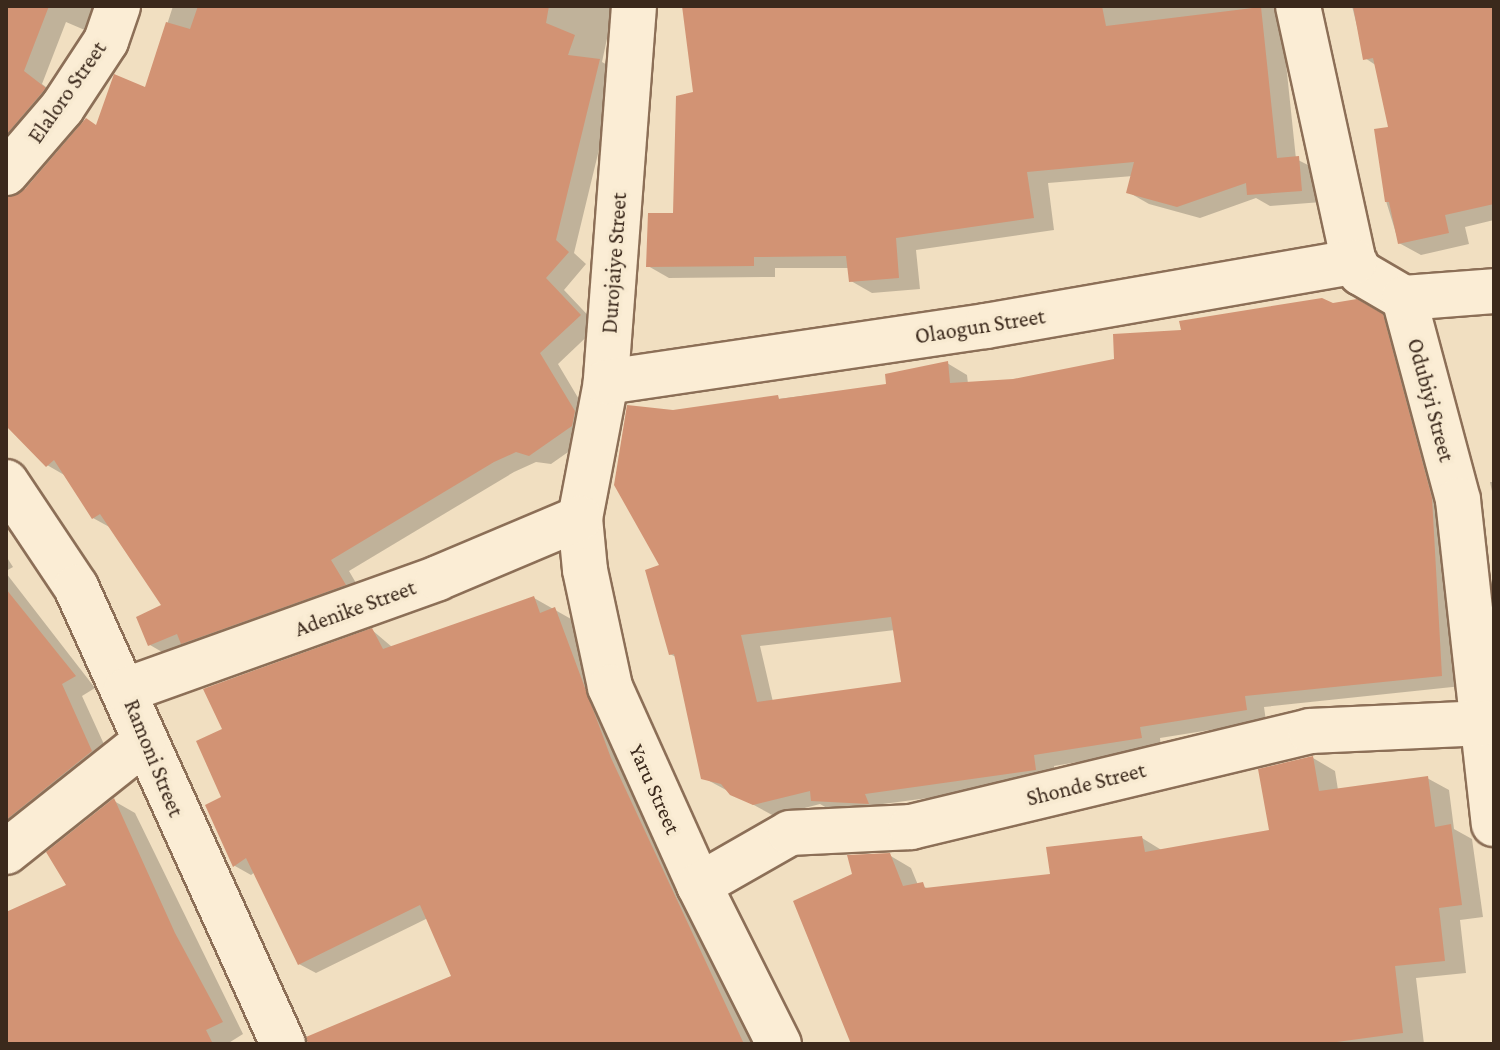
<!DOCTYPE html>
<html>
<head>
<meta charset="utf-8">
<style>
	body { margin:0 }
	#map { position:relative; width:1500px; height:1050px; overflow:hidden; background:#f1dfc1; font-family:"Crimson Pro",serif }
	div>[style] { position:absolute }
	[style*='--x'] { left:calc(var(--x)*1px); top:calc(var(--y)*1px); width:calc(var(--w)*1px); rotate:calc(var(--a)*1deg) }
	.shadow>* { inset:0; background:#0003 }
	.building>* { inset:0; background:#d29374 }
	.roads { filter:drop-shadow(2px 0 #8c6f57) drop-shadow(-2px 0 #8c6f57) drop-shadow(0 2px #8c6f57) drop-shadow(0 -2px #8c6f57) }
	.street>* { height:44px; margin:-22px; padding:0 22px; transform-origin:22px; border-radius:22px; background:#fbedd5 }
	span { translate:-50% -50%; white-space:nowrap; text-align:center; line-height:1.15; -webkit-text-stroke:7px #f8ead1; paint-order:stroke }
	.street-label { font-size:22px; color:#3b291c }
	.frame { position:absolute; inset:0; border:8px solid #3b291c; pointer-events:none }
</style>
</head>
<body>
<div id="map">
	<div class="shadow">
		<div style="clip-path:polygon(6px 6px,105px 6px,94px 34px,66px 22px,42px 84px,63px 100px,6px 171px)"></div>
		<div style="clip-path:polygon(173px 6px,614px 6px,602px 62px,618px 71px,574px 253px,586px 264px,564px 290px,598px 326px,558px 364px,593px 423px,591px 436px,551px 464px,536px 462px,514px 472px,349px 571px,363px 595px,169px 656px,150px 645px,164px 606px,113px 529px,93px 518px,66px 476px,47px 465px,6px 424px,6px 198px,26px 191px,146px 90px)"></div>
		<div style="clip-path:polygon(684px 6px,1280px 6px,1296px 159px,1320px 171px,1322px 202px,1270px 206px,1256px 198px,1200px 218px,1149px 204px,1128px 192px,1133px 176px,1048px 183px,1054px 230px,916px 250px,920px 289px,872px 293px,851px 281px,849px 268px,775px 268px,775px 277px,669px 278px,648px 266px,675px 216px,696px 94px)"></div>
		<div style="clip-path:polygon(1352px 6px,1494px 6px,1494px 220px,1465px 227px,1469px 244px,1421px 255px,1399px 243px,1386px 201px,1390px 128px,1377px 66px,1365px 58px)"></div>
		<div style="clip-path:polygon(evenodd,1356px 302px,1402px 328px,1451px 511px,1462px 686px,1264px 707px,1266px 721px,1160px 738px,1161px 748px,1054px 766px,1055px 781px,883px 804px,887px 814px,834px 812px,820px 804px,774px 816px,702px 777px,676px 657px,670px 654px,662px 566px,673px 412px,889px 385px,947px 363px,967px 375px,968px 384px,1014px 381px,1117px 360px,1183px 332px,1356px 302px,895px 630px,903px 683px,773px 702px,760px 646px,895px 630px)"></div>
		<div style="clip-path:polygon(1490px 482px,1494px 482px,1494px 500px)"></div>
		<div style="clip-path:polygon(6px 556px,13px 567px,6px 571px)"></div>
		<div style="clip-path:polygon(6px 573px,95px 688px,82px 696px,113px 764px,6px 843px)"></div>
		<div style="clip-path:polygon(534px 598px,571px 619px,627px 770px,759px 1044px,339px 1044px,454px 977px,428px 918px,316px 973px,299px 964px,255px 872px,251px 875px,235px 866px,223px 798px,225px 730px,372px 630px,392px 647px)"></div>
		<div style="clip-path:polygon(1313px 758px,1335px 771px,1338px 790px,1427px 778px,1449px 790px,1454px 829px,1472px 839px,1483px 917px,1460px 920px,1466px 973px,1416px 978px,1424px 1044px,854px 1044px,854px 876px,889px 855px,911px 868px,918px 885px,933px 890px,1052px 875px,1142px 838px,1163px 851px,1271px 831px)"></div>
		<div style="clip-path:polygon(114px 801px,135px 813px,243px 1034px,227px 1044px,6px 1044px,6px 914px,69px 886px)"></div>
	</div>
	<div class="building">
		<div style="clip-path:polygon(6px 6px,49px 6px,24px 71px,46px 88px,6px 135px)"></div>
		<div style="clip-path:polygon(198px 6px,549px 6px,546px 23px,575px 35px,568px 55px,600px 59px,556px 240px,569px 252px,546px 278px,581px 315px,540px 353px,575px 411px,572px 426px,529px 456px,516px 452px,494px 462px,331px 560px,346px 585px,181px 644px,177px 634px,148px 646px,136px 617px,161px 605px,100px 514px,92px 519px,54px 460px,46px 467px,6px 426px,6px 197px,25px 189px,86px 118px,96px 125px,114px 74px,145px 87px,166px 22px,190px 29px)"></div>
		<div style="clip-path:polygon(682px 6px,1102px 6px,1106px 26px,1261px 7px,1277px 158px,1299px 156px,1302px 191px,1247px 195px,1246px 183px,1177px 207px,1126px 193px,1134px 162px,1027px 172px,1034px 218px,896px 238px,899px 278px,849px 282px,846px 256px,754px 257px,754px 266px,646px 267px,648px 213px,673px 213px,676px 96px,693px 92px)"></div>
		<div style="clip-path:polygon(1353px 6px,1494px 6px,1494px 204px,1445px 215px,1449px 233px,1398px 244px,1389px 202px,1385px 202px,1374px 129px,1388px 127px,1373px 58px,1363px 60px)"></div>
		<div style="clip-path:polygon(evenodd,1322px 298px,1333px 303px,1357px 299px,1383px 314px,1432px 498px,1442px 676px,1245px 696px,1247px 710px,1140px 727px,1142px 738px,1034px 755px,1036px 770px,865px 794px,869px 804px,811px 801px,810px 791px,753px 805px,730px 795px,721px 784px,701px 779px,674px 654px,669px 655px,645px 570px,659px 565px,614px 485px,627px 405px,673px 410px,778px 395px,779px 399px,886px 384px,885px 374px,948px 361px,950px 383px,1013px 379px,1114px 359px,1113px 334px,1181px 330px,1179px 321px,1322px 298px,891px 617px,901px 682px,757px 702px,741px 635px,891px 617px)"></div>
		<div style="clip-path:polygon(6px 589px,76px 676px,62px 684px,92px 751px,6px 820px)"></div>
		<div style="clip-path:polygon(534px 596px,540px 613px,555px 607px,611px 758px,744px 1044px,308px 1044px,306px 1037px,451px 976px,420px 905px,298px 965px,246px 858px,233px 867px,205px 805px,221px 797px,196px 741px,222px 729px,203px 689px,372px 628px,383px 649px)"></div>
		<div style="clip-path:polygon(1313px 756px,1319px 791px,1428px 776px,1435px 827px,1451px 824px,1462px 905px,1439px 908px,1445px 961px,1395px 966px,1403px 1033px,1322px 1044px,851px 1044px,793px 901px,852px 874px,847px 855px,890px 853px,903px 886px,923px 882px,925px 888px,1050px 874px,1046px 847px,1142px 836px,1145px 852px,1269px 830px,1258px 769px)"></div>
		<div style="clip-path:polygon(114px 798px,175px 933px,223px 1022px,206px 1030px,213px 1044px,6px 1044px,6px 912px,66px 885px,46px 852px)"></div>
	</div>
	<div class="roads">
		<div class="street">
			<div style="--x:634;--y:6;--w:377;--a:94.3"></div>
			<div style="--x:606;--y:382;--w:138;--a:100.8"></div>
			<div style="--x:580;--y:518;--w:52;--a:84.5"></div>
			<div style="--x:585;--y:570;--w:120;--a:77.9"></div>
			<div style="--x:610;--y:687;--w:217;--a:65.8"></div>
			<div style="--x:699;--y:885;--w:178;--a:63.3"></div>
			<div style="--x:1298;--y:6;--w:262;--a:77.7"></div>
			<div style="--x:1354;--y:262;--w:13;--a:58"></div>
			<div style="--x:1361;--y:273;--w:50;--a:30.2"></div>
			<div style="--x:1404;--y:298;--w:209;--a:75"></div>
			<div style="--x:1458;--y:500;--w:326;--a:83.7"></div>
			<div style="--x:6;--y:173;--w:86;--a:-49.3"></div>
			<div style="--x:62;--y:108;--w:80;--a:-56.7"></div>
			<div style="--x:106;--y:41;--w:37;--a:-71"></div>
			<div style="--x:1404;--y:298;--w:90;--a:-4.4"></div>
			<div style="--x:606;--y:382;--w:384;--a:-8.4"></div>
			<div style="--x:986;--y:326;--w:374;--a:-9.9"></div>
			<div style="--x:6;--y:482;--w:126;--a:56.3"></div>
			<div style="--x:76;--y:587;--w:502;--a:65.63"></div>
			<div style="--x:126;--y:690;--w:331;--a:-19.7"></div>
			<div style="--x:438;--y:578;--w:154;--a:-22.9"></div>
			<div style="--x:6;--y:852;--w:175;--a:-38.5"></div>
			<div style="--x:699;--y:885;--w:105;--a:-29.7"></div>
			<div style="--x:790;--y:833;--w:121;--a:-2.8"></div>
			<div style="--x:911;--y:827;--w:410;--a:-13.5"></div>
			<div style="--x:1310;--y:731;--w:175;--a:-2.6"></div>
		</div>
	</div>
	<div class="street-label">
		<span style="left:67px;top:92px;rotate:-55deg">Elaloro Street</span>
		<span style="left:614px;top:263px;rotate:-86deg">Durojaiye Street</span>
		<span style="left:980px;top:326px;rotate:-9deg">Olaogun Street</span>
		<span style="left:1431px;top:400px;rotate:75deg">Odubiyi Street</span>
		<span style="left:355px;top:608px;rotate:-20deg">Adenike Street</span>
		<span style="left:154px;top:758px;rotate:68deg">Ramoni Street</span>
		<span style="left:1086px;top:784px;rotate:-14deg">Shonde Street</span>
		<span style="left:655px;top:789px;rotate:66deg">Yaru Street</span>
	</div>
	<div class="frame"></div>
</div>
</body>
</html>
